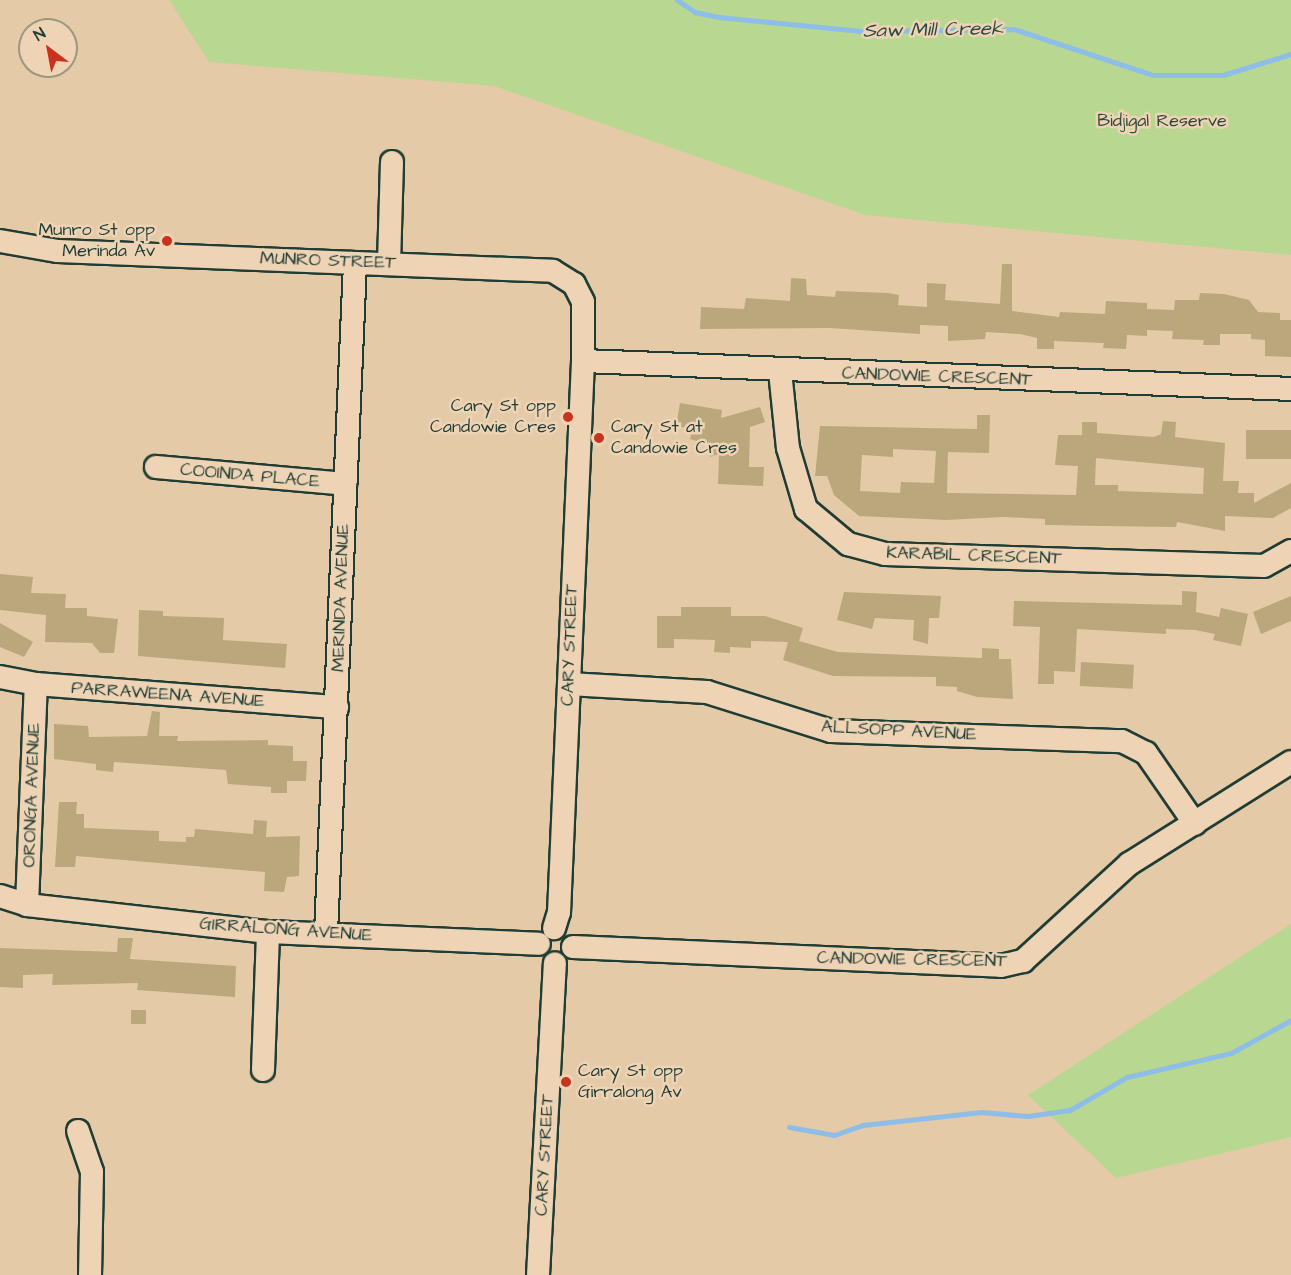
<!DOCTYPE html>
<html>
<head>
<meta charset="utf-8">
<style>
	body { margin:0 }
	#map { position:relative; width:1291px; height:1275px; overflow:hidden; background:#e5caa7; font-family:"Architects Daughter",sans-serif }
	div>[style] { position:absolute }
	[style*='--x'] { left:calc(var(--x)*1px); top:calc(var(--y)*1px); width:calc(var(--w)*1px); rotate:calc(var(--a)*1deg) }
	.green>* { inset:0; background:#b8d891 }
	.stream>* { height:5px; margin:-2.5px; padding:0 2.5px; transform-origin:2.5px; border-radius:2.5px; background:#8ebde8 }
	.building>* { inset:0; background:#bba77c; transform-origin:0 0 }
	.roads { filter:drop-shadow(2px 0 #1f3d34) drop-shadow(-2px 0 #1f3d34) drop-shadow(0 2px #1f3d34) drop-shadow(0 -2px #1f3d34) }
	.minor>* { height:22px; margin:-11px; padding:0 11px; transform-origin:11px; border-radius:11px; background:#eed3b5 }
	.dots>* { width:16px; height:16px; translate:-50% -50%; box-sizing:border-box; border:3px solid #eed3b5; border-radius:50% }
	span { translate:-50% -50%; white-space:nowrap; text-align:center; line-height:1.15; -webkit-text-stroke:5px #eed3b5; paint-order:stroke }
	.park-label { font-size:18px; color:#2e4c3d }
	.poi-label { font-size:18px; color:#1f3d34 }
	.right { translate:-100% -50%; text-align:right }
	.left { translate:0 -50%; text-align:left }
	.street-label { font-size:18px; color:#1f3d34 }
	.water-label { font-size:20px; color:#2a4a46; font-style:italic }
	.north { position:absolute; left:18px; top:18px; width:60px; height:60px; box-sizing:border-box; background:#eed3b5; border:2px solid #9b9781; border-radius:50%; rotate:328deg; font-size:16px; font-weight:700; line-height:24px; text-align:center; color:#1f3d34 }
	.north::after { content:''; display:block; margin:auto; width:21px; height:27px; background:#c8321e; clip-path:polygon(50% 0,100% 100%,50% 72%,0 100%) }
</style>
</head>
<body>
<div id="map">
	<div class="green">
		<div style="clip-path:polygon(169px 0,1291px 0,1291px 255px,865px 215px,494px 86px,209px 62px)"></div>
		<div style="clip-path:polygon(1291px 924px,1291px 1137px,1116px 1178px,1028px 1095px)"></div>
	</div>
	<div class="stream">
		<div style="--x:677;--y:0;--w:22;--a:34"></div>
		<div style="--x:695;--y:12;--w:24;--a:12"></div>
		<div style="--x:718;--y:17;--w:144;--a:5.6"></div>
		<div style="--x:861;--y:31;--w:153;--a:-0.7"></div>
		<div style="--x:1014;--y:29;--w:146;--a:18.3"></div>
		<div style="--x:1153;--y:75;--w:70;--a:0"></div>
		<div style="--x:1223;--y:75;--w:71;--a:-17.2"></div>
		<div style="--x:789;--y:1127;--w:46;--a:10.1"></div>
		<div style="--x:834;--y:1135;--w:31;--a:-19"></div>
		<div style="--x:863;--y:1125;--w:119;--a:-6.3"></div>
		<div style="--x:981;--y:1112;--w:47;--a:4.9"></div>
		<div style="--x:1028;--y:1116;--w:42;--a:-8.1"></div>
		<div style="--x:1070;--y:1110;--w:66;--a:-30.1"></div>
		<div style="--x:1127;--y:1077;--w:107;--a:-13"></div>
		<div style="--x:1231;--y:1053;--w:68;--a:-28.8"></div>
	</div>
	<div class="building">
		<div style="clip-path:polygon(1002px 264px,1012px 264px,1012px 311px,1059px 317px,1060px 312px,1105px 314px,1106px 301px,1147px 303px,1147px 309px,1174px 310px,1175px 300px,1199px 300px,1200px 293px,1224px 294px,1249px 300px,1258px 312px,1280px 313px,1280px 320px,1291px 320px,1291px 357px,1265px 356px,1265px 340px,1251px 339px,1251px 334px,1220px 334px,1220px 345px,1203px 345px,1204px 340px,1172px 339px,1173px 331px,1147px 330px,1147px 336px,1127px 335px,1126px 349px,1103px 348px,1104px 343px,1054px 341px,1054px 349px,1037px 349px,1037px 338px,1020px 334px,986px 332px,985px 339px,948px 341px,948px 326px,920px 325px,920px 334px,830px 328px,700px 329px,701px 307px,744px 309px,746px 298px,790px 301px,791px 278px,806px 279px,807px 295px,835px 297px,836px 291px,888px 293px,899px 295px,898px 305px,927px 307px,927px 283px,946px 284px,945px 300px,1000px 304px)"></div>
		<div style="clip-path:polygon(680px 403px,722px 410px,721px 418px,760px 407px,765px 422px,750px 427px,749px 467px,764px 467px,763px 486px,718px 484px,719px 454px,710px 457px,706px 444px,690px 439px,693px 429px,676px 426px)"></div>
		<div style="clip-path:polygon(evenodd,977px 415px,990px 415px,989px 453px,948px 452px,947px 493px,1076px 495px,1078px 466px,1055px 465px,1058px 435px,1082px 435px,1082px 422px,1097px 422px,1097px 433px,1154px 437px,1161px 434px,1163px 421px,1176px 422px,1175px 437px,1225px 443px,1223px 481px,1239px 481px,1238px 493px,1254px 493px,1254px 503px,1291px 483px,1291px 508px,1273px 518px,1225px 516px,1225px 531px,1177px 522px,1176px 527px,1101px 526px,1045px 525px,1045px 519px,1003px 517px,946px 520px,859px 516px,834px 495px,827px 476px,815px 476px,820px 426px,977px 429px,977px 415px,893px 449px,936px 451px,934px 483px,901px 482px,900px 493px,860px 491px,862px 455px,893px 457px,893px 449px,977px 415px,1096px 458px,1204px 468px,1203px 494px,1118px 491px,1118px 485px,1095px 485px,1096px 458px)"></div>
		<div style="left:1291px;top:430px;width:29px;height:45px;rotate:90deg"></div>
		<div style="clip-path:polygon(0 574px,33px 577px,31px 593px,66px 594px,65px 608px,87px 608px,87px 616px,118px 619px,114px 653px,100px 653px,92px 643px,45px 642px,46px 615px,0 610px)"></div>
		<div style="clip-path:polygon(1182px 591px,1197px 592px,1196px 612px,1219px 617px,1221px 608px,1248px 614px,1241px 646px,1213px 640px,1215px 634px,1195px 630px,1166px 629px,1166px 634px,1077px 629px,1075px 672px,1054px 671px,1054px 684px,1038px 684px,1040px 627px,1013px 626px,1014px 601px,1182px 605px)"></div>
		<div style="clip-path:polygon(844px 592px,941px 596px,939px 618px,929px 618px,928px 644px,913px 640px,914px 620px,875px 618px,872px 629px,837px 620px)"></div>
		<div style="clip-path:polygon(1291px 596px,1291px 621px,1261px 634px,1253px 612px)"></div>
		<div style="clip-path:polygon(681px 607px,731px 607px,731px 616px,765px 616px,803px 628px,799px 641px,838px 652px,982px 658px,982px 648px,999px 649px,999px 659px,1011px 659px,1013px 699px,977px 697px,957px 691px,957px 687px,936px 686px,936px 677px,833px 676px,783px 660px,788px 642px,751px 641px,751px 648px,730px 647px,730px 653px,714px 652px,715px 640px,674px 639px,674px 648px,657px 648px,657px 616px,681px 616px)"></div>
		<div style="clip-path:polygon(139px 610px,163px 611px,163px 616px,224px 618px,223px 640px,287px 644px,285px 668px,138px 656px)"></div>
		<div style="clip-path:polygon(0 623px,33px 642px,24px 657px,0 647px)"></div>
		<div style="left:1081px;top:662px;width:53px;height:24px;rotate:3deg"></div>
		<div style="clip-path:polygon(152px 711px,160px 712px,159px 736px,178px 736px,177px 741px,268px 740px,268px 745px,293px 746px,293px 761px,307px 761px,306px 781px,287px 781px,287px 793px,271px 793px,271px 787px,228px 784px,226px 770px,114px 762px,113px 772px,96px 770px,96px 764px,54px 759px,54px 724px,88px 726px,89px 737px,147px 736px)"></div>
		<div style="clip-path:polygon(59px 802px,77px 802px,76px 814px,84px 814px,84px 828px,159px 831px,159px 841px,186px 842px,186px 837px,194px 837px,195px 829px,253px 834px,254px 820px,267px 821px,266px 837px,300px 836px,299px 876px,287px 877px,284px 892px,264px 891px,265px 872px,76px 856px,75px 867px,55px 867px)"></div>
		<div style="clip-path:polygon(118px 938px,133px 938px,130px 959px,236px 966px,235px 997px,137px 990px,138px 983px,52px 985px,53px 974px,23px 975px,23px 988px,0 987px,0 948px,117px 952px)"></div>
		<div style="left:131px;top:1010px;width:15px;height:14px"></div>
	</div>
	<div class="roads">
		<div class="minor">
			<div style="--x:0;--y:241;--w:59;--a:9.8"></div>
			<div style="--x:58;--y:251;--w:495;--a:2.3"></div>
			<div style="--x:553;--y:271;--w:25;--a:32"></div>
			<div style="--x:574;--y:284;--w:20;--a:63"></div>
			<div style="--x:583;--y:302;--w:59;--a:90"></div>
			<div style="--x:583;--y:361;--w:552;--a:92.49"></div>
			<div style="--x:559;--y:912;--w:17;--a:107"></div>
			<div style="--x:389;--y:263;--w:101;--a:-88.3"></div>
			<div style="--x:583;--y:361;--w:709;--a:2.26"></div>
			<div style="--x:780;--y:371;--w:77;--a:84.1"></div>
			<div style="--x:788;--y:448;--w:64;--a:73.6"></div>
			<div style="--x:806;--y:509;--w:55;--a:39.8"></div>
			<div style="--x:848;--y:544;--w:38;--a:15"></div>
			<div style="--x:885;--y:554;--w:379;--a:1.8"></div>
			<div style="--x:1264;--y:566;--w:31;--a:-29"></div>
			<div style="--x:156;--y:467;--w:190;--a:5.1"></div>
			<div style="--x:0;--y:677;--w:37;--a:11"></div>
			<div style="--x:36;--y:684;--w:302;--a:4.4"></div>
			<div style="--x:569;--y:684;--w:138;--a:3.3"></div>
			<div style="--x:707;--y:692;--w:130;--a:17.5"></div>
			<div style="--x:831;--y:731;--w:291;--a:2"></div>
			<div style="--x:1122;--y:741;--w:27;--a:27"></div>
			<div style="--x:1146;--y:753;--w:86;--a:55.4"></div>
			<div style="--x:0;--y:896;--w:28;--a:18"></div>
			<div style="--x:27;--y:905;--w:243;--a:6.4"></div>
			<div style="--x:268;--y:932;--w:271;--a:2.5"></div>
			<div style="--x:27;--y:905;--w:221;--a:-87.7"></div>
			<div style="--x:326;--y:933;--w:671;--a:-87.52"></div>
			<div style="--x:573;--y:947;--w:428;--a:2.5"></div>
			<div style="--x:1001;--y:966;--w:23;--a:-13"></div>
			<div style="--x:1023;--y:961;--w:144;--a:-42.5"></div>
			<div style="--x:1129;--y:864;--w:191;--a:-32.2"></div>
			<div style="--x:263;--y:1070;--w:138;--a:-87.9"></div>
			<div style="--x:78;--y:1131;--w:43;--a:71.1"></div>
			<div style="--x:92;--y:1172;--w:103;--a:91.1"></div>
			<div style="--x:538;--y:1275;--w:312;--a:-86.9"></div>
		</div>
	</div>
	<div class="dots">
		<div style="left:167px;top:241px;background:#c8321e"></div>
		<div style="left:568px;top:417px;background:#c8321e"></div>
		<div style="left:599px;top:438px;background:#c8321e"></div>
		<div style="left:566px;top:1082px;background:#c8321e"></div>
	</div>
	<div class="park-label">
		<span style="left:1162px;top:121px">Bidjigal Reserve</span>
	</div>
	<div class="poi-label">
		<span class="right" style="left:155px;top:241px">Munro St opp<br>Merinda Av</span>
		<span class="right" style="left:556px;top:417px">Cary St opp<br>Candowie Cres</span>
		<span class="left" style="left:611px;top:438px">Cary St at<br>Candowie Cres</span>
		<span class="left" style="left:578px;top:1082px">Cary St opp<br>Girralong Av</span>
	</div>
	<div class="street-label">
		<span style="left:328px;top:261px;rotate:2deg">MUNRO STREET</span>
		<span style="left:937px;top:377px;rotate:2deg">CANDOWIE CRESCENT</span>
		<span style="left:250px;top:476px;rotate:5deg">COOINDA PLACE</span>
		<span style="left:974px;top:556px;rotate:2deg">KARABIL CRESCENT</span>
		<span style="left:341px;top:598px;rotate:-88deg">MERINDA AVENUE</span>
		<span style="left:570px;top:645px;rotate:-88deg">CARY STREET</span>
		<span style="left:168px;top:695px;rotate:4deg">PARRAWEENA AVENUE</span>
		<span style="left:899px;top:731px;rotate:3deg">ALLSOPP AVENUE</span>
		<span style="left:32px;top:795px;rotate:-88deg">ORONGA AVENUE</span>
		<span style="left:286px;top:930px;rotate:4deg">GIRRALONG AVENUE</span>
		<span style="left:912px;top:960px;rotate:1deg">CANDOWIE CRESCENT</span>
		<span style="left:545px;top:1155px;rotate:-87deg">CARY STREET</span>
	</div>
	<div class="water-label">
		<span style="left:933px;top:30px;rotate:-1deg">Saw Mill Creek</span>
	</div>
	<div class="north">N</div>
</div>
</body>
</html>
